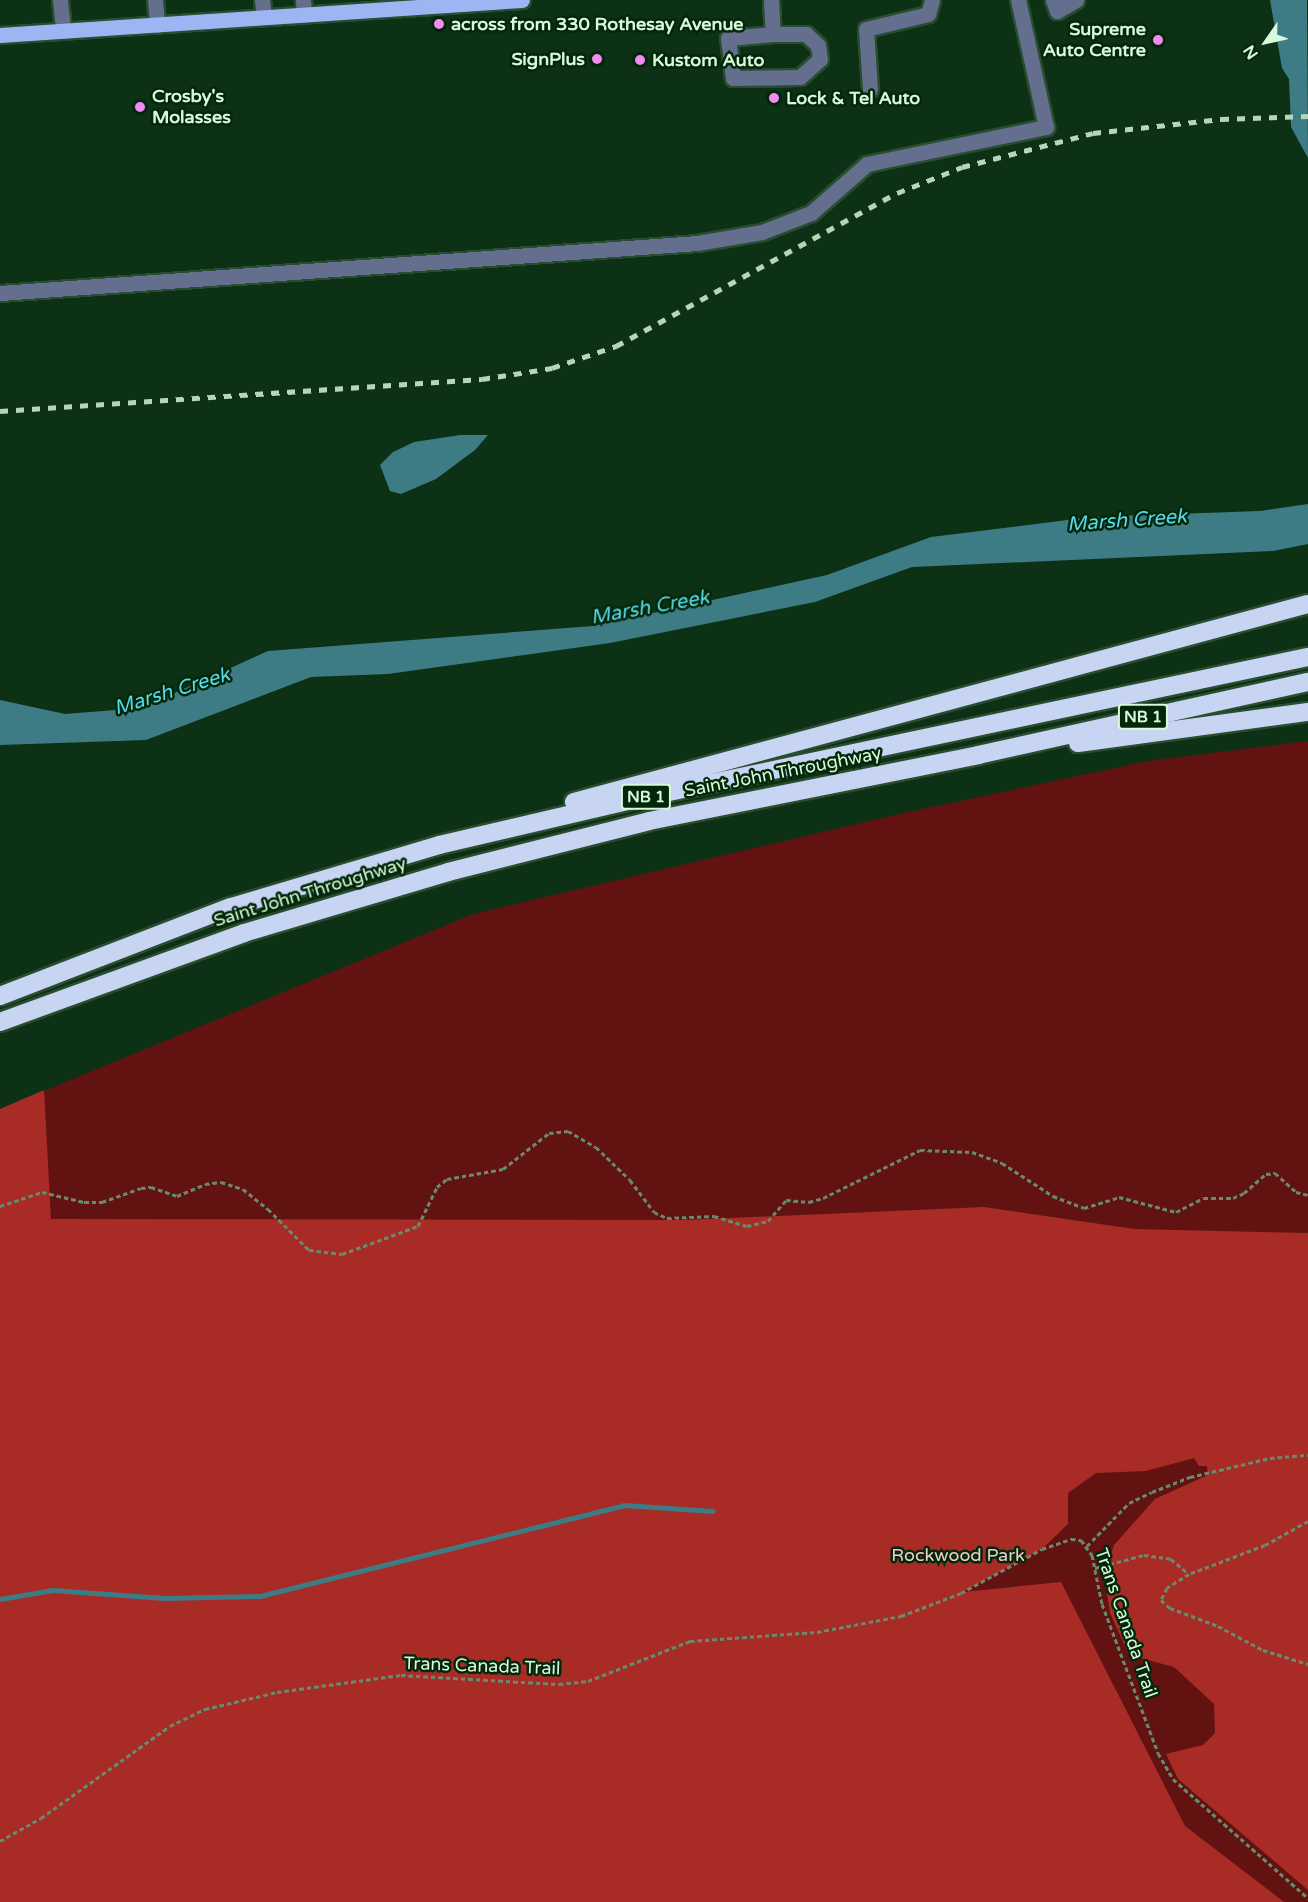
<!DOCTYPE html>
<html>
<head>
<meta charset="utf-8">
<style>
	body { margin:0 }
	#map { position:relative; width:1308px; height:1902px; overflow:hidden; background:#0d3114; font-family:"Varela Round",sans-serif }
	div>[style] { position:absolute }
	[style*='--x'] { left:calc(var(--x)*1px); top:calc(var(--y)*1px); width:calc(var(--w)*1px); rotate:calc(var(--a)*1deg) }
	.green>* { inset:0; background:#621311 }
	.forest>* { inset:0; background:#a82b26 }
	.water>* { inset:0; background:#3e7c85 }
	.stream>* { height:5px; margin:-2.5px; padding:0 2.5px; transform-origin:2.5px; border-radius:2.5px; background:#3e7c85 }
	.path>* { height:3px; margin-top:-1.5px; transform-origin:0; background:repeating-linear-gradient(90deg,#688b6d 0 4.5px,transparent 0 7.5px) }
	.roads { filter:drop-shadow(2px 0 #294d30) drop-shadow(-2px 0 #294d30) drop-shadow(0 2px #294d30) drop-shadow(0 -2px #294d30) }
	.minor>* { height:15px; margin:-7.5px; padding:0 7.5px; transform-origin:7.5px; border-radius:7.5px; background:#636f8d }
	.major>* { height:15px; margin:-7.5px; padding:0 7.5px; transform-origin:7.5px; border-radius:7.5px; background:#9db6f3 }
	.highway>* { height:18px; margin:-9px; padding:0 9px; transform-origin:9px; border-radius:9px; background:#c7d4f2 }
	.rail>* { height:4.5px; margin-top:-2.25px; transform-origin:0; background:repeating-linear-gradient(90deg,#b5d7b8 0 8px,transparent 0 16px) }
	.dots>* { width:16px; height:16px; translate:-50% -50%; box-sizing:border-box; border:3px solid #03270a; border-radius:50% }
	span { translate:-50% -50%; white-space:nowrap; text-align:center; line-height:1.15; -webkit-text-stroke:5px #03270a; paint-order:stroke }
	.shield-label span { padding:2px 4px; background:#03270a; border:2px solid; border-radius:4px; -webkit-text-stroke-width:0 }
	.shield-label { font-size:16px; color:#d8f9da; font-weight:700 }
	.poi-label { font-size:18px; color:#d8f9da; font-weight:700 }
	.left { translate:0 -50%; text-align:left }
	.right { translate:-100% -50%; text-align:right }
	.street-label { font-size:18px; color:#d8f9da }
	.park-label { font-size:18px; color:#efcec9 }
	.water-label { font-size:20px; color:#57daeb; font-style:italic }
	.north { position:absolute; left:1236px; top:12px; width:60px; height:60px; -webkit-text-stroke:4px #03270a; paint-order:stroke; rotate:236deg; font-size:16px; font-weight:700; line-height:24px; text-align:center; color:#d8f9da }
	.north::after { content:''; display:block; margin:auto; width:21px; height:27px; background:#d8f9da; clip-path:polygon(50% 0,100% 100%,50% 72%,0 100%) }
</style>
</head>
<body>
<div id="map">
	<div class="green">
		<div style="clip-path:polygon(1308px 741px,1308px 1902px,0 1902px,0 1109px,473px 914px,899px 814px,1148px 761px)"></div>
	</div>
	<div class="forest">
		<div style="clip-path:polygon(44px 1090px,51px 1219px,685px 1220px,984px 1207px,1134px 1229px,1308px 1233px,1308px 1890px,1178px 1779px,1166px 1754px,1203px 1745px,1215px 1733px,1214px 1704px,1174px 1667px,1129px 1655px,1110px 1613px,1104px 1574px,1114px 1545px,1155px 1499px,1208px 1475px,1207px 1466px,1199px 1466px,1194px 1458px,1146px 1471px,1096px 1473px,1068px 1493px,1068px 1524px,1042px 1549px,963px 1592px,1061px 1582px,1185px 1826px,1284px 1902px,0 1902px,0 1109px)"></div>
	</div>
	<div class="water">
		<div style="clip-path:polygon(1270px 0,1307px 0,1308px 158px,1291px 127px,1289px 79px,1282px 68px)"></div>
		<div style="clip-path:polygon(460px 435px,488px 435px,475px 450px,436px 479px,401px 494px,390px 491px,380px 465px,393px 452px,414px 442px)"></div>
		<div style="clip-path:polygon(1308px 504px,1308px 544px,1273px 551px,912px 567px,815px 602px,610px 643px,388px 674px,311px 677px,146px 740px,0 745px,0 700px,65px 714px,141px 708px,268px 651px,593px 626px,827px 575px,931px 537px,1091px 517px,1260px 511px)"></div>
	</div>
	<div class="stream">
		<div style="--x:0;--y:1599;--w:53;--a:-9.8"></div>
		<div style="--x:52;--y:1590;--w:113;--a:4"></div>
		<div style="--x:165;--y:1598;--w:95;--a:-1.2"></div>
		<div style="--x:260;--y:1596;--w:375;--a:-14"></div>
		<div style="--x:624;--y:1505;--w:89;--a:3.9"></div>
	</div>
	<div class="path">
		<div style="--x:0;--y:1206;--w:44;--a:-18.4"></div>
		<div style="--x:42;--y:1192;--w:43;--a:13.4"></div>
		<div style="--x:84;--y:1202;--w:18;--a:0"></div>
		<div style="--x:102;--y:1202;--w:41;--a:-19.7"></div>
		<div style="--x:141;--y:1188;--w:10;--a:-6"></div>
		<div style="--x:151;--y:1187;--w:28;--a:19"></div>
		<div style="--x:177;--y:1196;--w:30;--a:-23"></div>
		<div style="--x:205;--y:1184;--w:16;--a:-7"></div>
		<div style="--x:221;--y:1182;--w:23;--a:18"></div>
		<div style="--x:243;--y:1189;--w:32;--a:39"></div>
		<div style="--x:268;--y:1209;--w:58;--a:45"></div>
		<div style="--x:309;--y:1250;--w:33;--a:7"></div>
		<div style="--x:342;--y:1254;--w:81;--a:-20.2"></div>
		<div style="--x:418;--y:1226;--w:43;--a:-64"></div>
		<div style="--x:437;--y:1187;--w:13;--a:-39"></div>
		<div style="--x:447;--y:1179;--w:57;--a:-10.1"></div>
		<div style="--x:503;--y:1169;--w:58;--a:-38"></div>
		<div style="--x:549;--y:1133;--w:19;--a:-6"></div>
		<div style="--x:568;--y:1131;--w:32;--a:30"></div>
		<div style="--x:596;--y:1147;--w:47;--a:44.1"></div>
		<div style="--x:630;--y:1180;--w:40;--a:53"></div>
		<div style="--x:654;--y:1212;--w:14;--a:25"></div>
		<div style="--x:667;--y:1218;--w:47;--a:-2.4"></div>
		<div style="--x:714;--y:1216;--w:34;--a:17"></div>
		<div style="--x:747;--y:1226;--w:22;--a:-13"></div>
		<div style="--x:768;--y:1221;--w:28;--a:-49"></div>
		<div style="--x:786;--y:1200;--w:23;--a:5"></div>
		<div style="--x:809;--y:1202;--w:15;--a:-16"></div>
		<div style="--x:823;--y:1198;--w:108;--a:-26.3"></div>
		<div style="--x:920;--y:1150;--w:52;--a:2.2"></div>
		<div style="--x:972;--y:1152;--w:32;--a:20"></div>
		<div style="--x:1002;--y:1163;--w:61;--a:32.9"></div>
		<div style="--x:1053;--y:1196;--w:33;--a:21"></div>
		<div style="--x:1084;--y:1208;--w:37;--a:-17"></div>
		<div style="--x:1119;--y:1197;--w:59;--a:14.7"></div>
		<div style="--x:1176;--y:1212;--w:31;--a:-27"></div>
		<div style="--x:1204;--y:1198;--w:29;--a:0"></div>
		<div style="--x:1233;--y:1198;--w:12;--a:-24"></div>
		<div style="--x:1244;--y:1193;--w:29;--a:-41"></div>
		<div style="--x:1266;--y:1174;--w:9;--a:-6"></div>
		<div style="--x:1275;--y:1173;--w:28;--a:42"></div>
		<div style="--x:1296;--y:1192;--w:12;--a:14"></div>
		<div style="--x:1308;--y:1521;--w:49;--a:150.8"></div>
		<div style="--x:1265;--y:1545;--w:81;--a:159.1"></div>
		<div style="--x:1189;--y:1574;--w:26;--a:148"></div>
		<div style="--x:1167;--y:1588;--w:13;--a:117"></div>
		<div style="--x:1161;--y:1600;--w:12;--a:42"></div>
		<div style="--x:1170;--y:1608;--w:51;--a:20.6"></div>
		<div style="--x:1218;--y:1626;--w:51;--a:28.1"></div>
		<div style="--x:1263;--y:1650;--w:47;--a:17.3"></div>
		<div style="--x:1087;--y:1546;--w:60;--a:-45.7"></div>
		<div style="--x:1129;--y:1503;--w:25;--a:-26"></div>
		<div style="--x:1152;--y:1492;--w:41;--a:-21.5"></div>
		<div style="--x:1190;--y:1477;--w:82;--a:-13.4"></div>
		<div style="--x:1270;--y:1458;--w:38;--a:-5"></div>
		<div style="--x:1095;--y:1568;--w:51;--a:-14.9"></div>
		<div style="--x:1144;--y:1555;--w:27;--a:8"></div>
		<div style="--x:1171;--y:1559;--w:23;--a:40"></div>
		<div style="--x:0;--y:1841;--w:47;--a:-29.3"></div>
		<div style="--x:41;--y:1818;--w:158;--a:-35.5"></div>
		<div style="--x:170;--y:1726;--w:39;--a:-26"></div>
		<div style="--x:205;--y:1709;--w:74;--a:-13.3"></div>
		<div style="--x:277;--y:1692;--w:125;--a:-7.8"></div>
		<div style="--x:401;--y:1675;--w:158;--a:3.3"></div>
		<div style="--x:559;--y:1684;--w:29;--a:-6"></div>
		<div style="--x:588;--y:1681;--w:110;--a:-21.4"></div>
		<div style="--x:690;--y:1641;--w:127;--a:-4.1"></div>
		<div style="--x:817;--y:1632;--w:86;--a:-10.8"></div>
		<div style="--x:901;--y:1616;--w:64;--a:-21"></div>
		<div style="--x:961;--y:1593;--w:92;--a:-28.5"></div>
		<div style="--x:1042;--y:1549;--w:31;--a:-19"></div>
		<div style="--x:1071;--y:1539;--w:10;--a:6"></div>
		<div style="--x:1081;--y:1540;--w:19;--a:54"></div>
		<div style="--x:1092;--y:1555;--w:50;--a:78.5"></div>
		<div style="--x:1102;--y:1604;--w:159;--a:69.4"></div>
		<div style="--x:1158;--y:1753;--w:30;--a:60"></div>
		<div style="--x:1173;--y:1779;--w:180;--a:41.4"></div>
	</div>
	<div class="roads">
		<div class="minor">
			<div style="--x:60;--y:0;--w:31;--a:84"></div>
			<div style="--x:155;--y:0;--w:25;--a:85"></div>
			<div style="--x:262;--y:0;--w:17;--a:83"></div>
			<div style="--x:303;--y:0;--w:15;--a:86"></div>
			<div style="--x:771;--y:0;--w:34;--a:87"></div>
			<div style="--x:1053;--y:0;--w:12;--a:70"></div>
			<div style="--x:1057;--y:11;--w:22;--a:-30"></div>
			<div style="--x:773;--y:34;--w:33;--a:0"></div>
			<div style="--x:806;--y:34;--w:16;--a:43"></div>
			<div style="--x:818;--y:45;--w:14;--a:82"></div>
			<div style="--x:820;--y:59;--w:27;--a:138"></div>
			<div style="--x:800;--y:77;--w:67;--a:179.1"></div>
			<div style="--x:733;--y:78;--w:40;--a:-97.1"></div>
			<div style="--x:728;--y:38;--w:45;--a:-5.1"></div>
			<div style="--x:870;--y:89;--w:60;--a:-93.8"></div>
			<div style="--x:866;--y:29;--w:64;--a:-13.6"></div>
			<div style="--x:928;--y:14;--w:15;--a:-74"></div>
			<div style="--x:0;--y:293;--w:699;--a:-4.1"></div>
			<div style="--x:697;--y:243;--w:66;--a:-9.6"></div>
			<div style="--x:762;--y:232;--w:53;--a:-21.2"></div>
			<div style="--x:811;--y:213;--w:74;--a:-41.2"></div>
			<div style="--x:867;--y:164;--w:183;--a:-11.7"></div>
			<div style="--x:1046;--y:127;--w:130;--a:-102.4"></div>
		</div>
		<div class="major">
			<div style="--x:0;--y:35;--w:523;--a:-3.84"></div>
		</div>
		<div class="highway">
			<div style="--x:1078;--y:743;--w:232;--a:-7.7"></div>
			<div style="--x:574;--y:802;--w:760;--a:-15.1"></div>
			<div style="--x:0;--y:996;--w:248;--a:-21.1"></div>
			<div style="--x:231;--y:907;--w:217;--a:-16.6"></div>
			<div style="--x:439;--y:845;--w:207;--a:-13.1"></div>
			<div style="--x:641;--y:798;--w:682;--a:-11.94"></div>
			<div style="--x:0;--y:1022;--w:260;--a:-20"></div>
			<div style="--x:244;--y:933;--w:213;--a:-16.6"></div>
			<div style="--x:448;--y:872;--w:207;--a:-14.2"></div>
			<div style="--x:649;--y:821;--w:336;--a:-11.3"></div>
			<div style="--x:978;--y:755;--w:338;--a:-12.5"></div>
		</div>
	</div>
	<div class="rail">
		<div style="--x:0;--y:411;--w:483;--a:-3.8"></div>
		<div style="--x:482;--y:379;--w:71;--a:-8.9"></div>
		<div style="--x:552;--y:368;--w:68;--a:-19"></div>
		<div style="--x:616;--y:346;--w:320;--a:-28.6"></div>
		<div style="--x:897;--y:193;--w:70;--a:-21.8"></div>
		<div style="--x:962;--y:167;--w:135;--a:-14.5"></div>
		<div style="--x:1093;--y:133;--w:129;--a:-6.2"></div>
		<div style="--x:1221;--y:119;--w:87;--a:-2"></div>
	</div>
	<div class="dots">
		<div style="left:439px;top:24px;background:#f28af2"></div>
		<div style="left:1158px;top:40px;background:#f28af2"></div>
		<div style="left:597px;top:59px;background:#f28af2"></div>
		<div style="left:640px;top:60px;background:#f28af2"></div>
		<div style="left:774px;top:98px;background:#f28af2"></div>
		<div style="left:140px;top:107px;background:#f28af2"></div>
	</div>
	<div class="shield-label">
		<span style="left:1143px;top:717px">NB 1</span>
		<span style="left:646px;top:797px">NB 1</span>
	</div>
	<div class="poi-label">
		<span class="left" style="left:451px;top:24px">across from 330 Rothesay Avenue</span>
		<span class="right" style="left:1146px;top:40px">Supreme<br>Auto Centre</span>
		<span class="right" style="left:585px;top:59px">SignPlus</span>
		<span class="left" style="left:652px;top:60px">Kustom Auto</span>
		<span class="left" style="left:152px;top:107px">Crosby's<br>Molasses</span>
		<span class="left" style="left:786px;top:98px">Lock &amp; Tel Auto</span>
	</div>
	<div class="street-label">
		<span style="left:783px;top:772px;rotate:-11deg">Saint John Throughway</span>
		<span style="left:310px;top:892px;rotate:-17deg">Saint John Throughway</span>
		<span style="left:1126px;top:1623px;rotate:71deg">Trans Canada Trail</span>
		<span style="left:482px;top:1666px;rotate:2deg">Trans Canada Trail</span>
	</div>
	<div class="park-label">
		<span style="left:958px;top:1555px">Rockwood Park</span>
	</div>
	<div class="water-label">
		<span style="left:1127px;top:521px;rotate:-4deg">Marsh Creek</span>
		<span style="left:650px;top:608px;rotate:-10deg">Marsh Creek</span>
		<span style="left:172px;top:692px;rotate:-17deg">Marsh Creek</span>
	</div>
	<div class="north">N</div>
</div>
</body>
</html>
